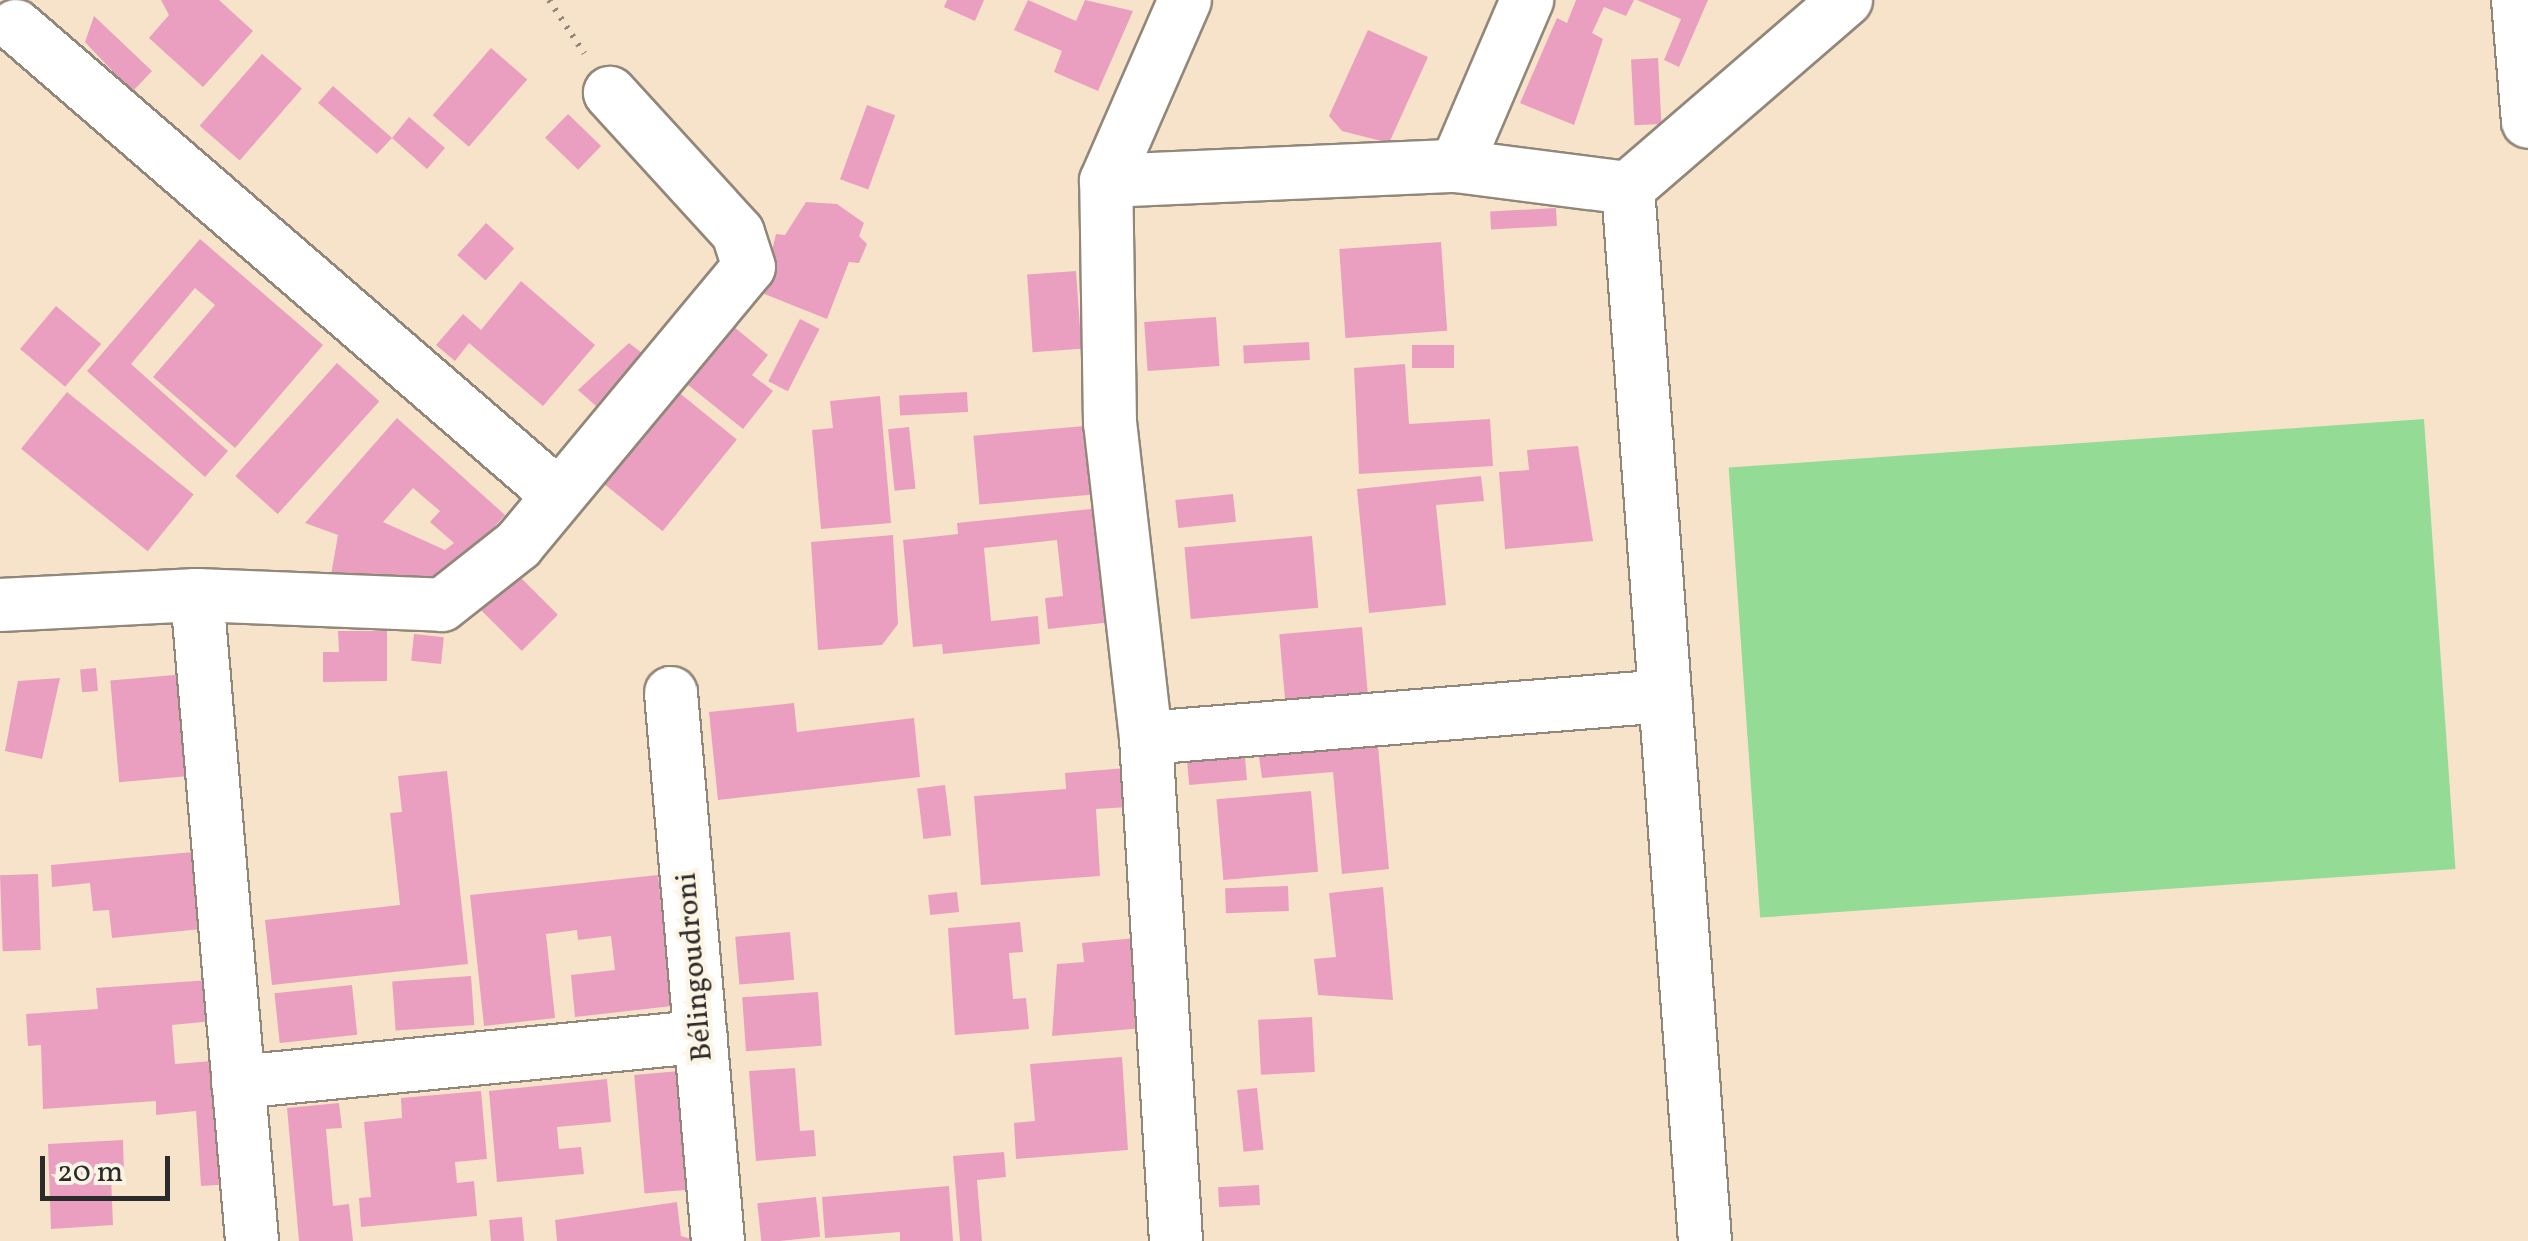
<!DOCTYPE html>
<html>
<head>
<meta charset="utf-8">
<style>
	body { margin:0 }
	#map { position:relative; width:2528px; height:1241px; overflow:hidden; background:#f7e3ca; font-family:Vollkorn,serif }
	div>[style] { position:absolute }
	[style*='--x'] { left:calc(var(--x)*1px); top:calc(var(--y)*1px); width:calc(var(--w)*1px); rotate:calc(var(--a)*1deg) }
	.green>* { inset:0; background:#94db95; transform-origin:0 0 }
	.building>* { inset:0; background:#eb9fc0; transform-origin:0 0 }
	.path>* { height:6px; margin-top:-3px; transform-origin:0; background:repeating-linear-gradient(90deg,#91877a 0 2.5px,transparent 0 10.5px) }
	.roads { filter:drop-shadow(2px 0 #91877a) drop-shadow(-2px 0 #91877a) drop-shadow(0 2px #91877a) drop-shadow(0 -2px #91877a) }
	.minor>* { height:52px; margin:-26px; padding:0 26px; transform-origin:26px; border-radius:26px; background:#fff }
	span { translate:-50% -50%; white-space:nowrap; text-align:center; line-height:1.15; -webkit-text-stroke:9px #fcf5e5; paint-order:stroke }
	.street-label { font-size:30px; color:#2b2b2b }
	.scale { position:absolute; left:40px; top:1156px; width:130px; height:45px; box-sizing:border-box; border:5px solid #2b2b2b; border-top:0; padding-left:12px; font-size:30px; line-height:35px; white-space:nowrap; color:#2b2b2b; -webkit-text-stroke:8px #fcf5e5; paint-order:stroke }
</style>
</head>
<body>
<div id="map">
	<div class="green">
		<div style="left:2424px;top:419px;width:451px;height:697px;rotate:86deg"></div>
	</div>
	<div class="building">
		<div style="clip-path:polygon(161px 0,219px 0,253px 31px,203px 87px,149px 38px,169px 15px)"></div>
		<div style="clip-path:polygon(947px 0,984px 0,975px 21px,944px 7px)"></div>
		<div style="clip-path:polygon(1028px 0,1076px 21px,1085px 0,1133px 11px,1098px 91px,1054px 72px,1062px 51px,1014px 30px)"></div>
		<div style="clip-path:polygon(1576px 0,1634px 0,1626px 16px,1604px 7px,1592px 33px,1603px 39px,1574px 125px,1520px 103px,1557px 18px,1567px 23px)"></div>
		<div style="clip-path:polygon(1637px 0,1708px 0,1679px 67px,1664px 60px,1681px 19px)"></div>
		<div style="clip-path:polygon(94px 16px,152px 71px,132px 92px,85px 42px)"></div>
		<div style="clip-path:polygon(1368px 30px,1428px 57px,1389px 143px,1342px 131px,1329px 116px)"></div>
		<div style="left:491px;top:48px;width:48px;height:89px;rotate:41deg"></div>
		<div style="left:262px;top:54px;width:53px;height:95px;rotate:41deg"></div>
		<div style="left:1658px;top:58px;width:66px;height:27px;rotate:87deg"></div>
		<div style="clip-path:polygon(333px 86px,392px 138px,409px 117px,445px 148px,427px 169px,392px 138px,377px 154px,318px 103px)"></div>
		<div style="left:867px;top:105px;width:30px;height:79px;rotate:20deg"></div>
		<div style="left:568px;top:114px;width:46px;height:33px;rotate:44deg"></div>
		<div style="clip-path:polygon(806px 202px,837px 204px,864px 223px,859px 236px,867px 244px,859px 263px,849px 262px,827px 319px,762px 293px,776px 234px,785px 235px)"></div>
		<div style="left:1556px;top:208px;width:18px;height:66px;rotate:87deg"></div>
		<div style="left:486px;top:223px;width:38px;height:43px;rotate:42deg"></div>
		<div style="clip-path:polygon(200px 239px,323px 345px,235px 448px,153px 377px,215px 305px,195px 288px,131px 364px,228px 451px,205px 477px,87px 371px)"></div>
		<div style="left:1441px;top:242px;width:89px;height:102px;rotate:86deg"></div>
		<div style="left:1076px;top:271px;width:78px;height:49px;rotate:86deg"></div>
		<div style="clip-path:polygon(521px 281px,595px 345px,543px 406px,469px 343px,455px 361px,436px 345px,463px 314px,481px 330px)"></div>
		<div style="left:56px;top:306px;width:59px;height:56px;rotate:40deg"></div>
		<div style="left:1216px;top:317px;width:49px;height:72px;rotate:86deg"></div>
		<div style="left:800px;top:319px;width:22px;height:70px;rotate:27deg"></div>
		<div style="clip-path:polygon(733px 326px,768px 355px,752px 375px,773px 391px,743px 429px,687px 384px)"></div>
		<div style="left:1309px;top:342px;width:18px;height:66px;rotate:87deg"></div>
		<div style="clip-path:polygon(629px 343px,642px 353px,596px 406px,578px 390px)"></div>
		<div style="left:1454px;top:345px;width:23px;height:42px;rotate:90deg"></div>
		<div style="left:337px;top:363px;width:57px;height:152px;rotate:42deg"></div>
		<div style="clip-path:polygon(1405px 364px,1409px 424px,1490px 419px,1493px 466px,1359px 474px,1354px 368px)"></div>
		<div style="left:677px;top:391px;width:77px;height:118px;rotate:39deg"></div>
		<div style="left:67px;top:392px;width:163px;height:73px;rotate:39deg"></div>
		<div style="left:967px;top:392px;width:20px;height:68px;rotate:87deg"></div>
		<div style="clip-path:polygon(880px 396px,891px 523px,821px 529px,812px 430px,833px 428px,830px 401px)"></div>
		<div style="clip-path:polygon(evenodd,397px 418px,505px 515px,443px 584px,331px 575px,338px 535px,305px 523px,397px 418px,413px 488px,440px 511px,430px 522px,454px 543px,445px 550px,383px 522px,413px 488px)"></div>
		<div style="left:1085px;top:426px;width:69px;height:112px;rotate:85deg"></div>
		<div style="left:909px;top:427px;width:62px;height:21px;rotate:84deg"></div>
		<div style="clip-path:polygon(1578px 446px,1593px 541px,1505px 549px,1499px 472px,1529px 470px,1527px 450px)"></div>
		<div style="clip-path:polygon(1481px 476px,1484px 501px,1436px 505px,1446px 605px,1369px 613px,1357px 489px)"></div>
		<div style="left:1233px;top:494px;width:28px;height:58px;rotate:84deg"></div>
		<div style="clip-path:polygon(1101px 508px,1112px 622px,1048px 629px,1045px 598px,1063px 596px,1057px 540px,984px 548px,991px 621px,1038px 616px,1040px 644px,943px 654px,942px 644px,913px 647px,903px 540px,958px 534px,957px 523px)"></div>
		<div style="clip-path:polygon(893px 535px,898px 624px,882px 645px,818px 650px,811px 542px)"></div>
		<div style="left:1312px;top:536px;width:72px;height:128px;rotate:85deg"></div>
		<div style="left:514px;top:571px;width:62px;height:51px;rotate:45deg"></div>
		<div style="left:1362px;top:627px;width:76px;height:83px;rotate:85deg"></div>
		<div style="clip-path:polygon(338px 631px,387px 631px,387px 681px,323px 682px,323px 652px,339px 652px)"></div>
		<div style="left:414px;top:634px;width:30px;height:27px;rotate:6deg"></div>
		<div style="left:96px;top:668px;width:23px;height:16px;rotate:85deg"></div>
		<div style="left:186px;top:674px;width:102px;height:76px;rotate:85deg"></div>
		<div style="clip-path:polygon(60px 678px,42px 759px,5px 751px,18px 681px)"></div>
		<div style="clip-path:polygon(794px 703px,797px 732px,914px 718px,920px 777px,718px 800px,709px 712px)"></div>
		<div style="clip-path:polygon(1378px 746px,1389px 869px,1342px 874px,1333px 772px,1262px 778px,1259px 757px)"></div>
		<div style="left:1245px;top:757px;width:23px;height:58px;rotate:85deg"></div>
		<div style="clip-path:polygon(1126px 768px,1129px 807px,1096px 809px,1100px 876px,981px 885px,974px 796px,1066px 789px,1065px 773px)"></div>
		<div style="clip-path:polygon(447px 771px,468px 964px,272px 985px,265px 920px,400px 905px,390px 813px,402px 812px,398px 776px)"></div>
		<div style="left:945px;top:785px;width:51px;height:28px;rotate:83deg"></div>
		<div style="left:1311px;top:791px;width:81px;height:95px;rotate:85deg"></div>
		<div style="clip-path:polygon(204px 851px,211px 928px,112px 938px,109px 910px,93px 911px,90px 883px,52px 887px,51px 865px)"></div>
		<div style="left:38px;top:874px;width:76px;height:38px;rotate:88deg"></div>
		<div style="clip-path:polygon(658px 875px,672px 1006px,575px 1017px,571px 975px,615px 970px,611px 936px,578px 940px,577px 930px,546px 934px,555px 1018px,484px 1026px,470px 895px)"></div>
		<div style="left:1288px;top:886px;width:25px;height:63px;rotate:88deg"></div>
		<div style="clip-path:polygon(1383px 887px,1393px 1000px,1318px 995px,1314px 959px,1336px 957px,1329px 893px)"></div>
		<div style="left:957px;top:892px;width:20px;height:29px;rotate:84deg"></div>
		<div style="clip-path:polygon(1020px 922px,1023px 952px,1009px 953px,1013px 999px,1026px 998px,1029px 1029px,955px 1035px,948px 928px)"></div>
		<div style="left:790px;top:932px;width:48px;height:55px;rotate:85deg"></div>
		<div style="clip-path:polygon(1136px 938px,1143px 1028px,1052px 1036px,1057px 964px,1084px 962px,1082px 943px)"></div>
		<div style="left:471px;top:976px;width:49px;height:79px;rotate:86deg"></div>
		<div style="clip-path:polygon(210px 980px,213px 1021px,172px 1025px,175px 1064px,224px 1060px,232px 1184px,201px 1186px,196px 1111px,156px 1115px,156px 1101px,43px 1109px,41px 1045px,28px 1046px,26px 1014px,98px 1009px,96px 988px)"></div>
		<div style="left:352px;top:985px;width:50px;height:78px;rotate:84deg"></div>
		<div style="left:818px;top:992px;width:54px;height:76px;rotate:86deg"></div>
		<div style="left:1312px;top:1017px;width:55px;height:54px;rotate:87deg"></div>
		<div style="clip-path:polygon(1122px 1057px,1128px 1150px,1016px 1159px,1014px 1123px,1035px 1121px,1030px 1064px)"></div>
		<div style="clip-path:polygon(795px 1068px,800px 1131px,814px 1130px,816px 1156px,756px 1161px,749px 1071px)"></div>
		<div style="left:680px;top:1071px;width:119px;height:46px;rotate:85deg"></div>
		<div style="clip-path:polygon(607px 1079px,611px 1122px,557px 1127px,559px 1149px,581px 1147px,584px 1174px,497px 1182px,489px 1091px)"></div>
		<div style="left:1257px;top:1088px;width:62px;height:20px;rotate:84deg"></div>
		<div style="clip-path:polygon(481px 1091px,487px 1159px,455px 1162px,457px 1183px,474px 1181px,477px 1216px,361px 1227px,359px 1198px,371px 1197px,364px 1122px,402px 1118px,401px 1098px)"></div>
		<div style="clip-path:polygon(339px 1103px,342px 1128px,326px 1129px,333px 1206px,349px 1204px,353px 1241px,299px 1241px,287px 1108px)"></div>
		<div style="clip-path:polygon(123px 1140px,124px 1176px,111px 1177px,113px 1225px,51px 1229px,48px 1144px)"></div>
		<div style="clip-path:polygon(1004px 1152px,1006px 1177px,977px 1180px,982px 1241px,960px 1241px,953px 1156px)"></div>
		<div style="left:1259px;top:1185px;width:20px;height:41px;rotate:87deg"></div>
		<div style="clip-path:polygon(949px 1186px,953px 1241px,900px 1241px,900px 1232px,825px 1238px,822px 1197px)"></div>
		<div style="left:816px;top:1197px;width:40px;height:59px;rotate:84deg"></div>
		<div style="clip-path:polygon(677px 1202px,681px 1236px,698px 1241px,557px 1241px,555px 1220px)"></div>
		<div style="left:522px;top:1217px;width:24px;height:33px;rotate:85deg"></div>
	</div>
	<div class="path">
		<div style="--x:549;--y:0;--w:64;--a:56.6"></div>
	</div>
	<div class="roads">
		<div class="minor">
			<div style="--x:2518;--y:0;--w:122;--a:85.3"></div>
			<div style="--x:16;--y:26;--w:715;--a:40.86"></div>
			<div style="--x:1456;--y:166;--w:181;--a:-66.8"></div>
			<div style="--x:1106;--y:181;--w:350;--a:-2.5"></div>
			<div style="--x:1456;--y:166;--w:173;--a:7.3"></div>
			<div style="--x:1628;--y:188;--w:288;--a:-40.8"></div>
			<div style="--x:1628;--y:188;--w:1056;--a:85.82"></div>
			<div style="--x:197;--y:595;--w:648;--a:85.13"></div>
			<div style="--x:0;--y:605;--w:197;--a:-2.9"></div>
			<div style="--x:197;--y:595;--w:245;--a:2.3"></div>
			<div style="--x:442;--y:605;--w:97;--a:-38.3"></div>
			<div style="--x:518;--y:545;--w:361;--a:-50.3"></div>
			<div style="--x:749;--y:267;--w:36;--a:-108"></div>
			<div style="--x:738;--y:233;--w:190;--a:-132.4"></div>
			<div style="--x:671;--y:693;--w:550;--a:85.1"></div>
			<div style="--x:1146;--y:738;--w:521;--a:-4.63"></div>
			<div style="--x:238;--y:1082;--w:465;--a:-5.6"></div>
			<div style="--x:1176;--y:1241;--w:504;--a:-93.41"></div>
			<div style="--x:1146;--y:738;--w:317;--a:-96.5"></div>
			<div style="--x:1110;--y:423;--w:242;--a:-90.9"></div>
			<div style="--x:1106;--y:181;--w:197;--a:-66.4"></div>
		</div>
	</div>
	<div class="street-label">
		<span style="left:695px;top:967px;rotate:-95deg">Bélingoudroni</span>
	</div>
	<div class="scale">20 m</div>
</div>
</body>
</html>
